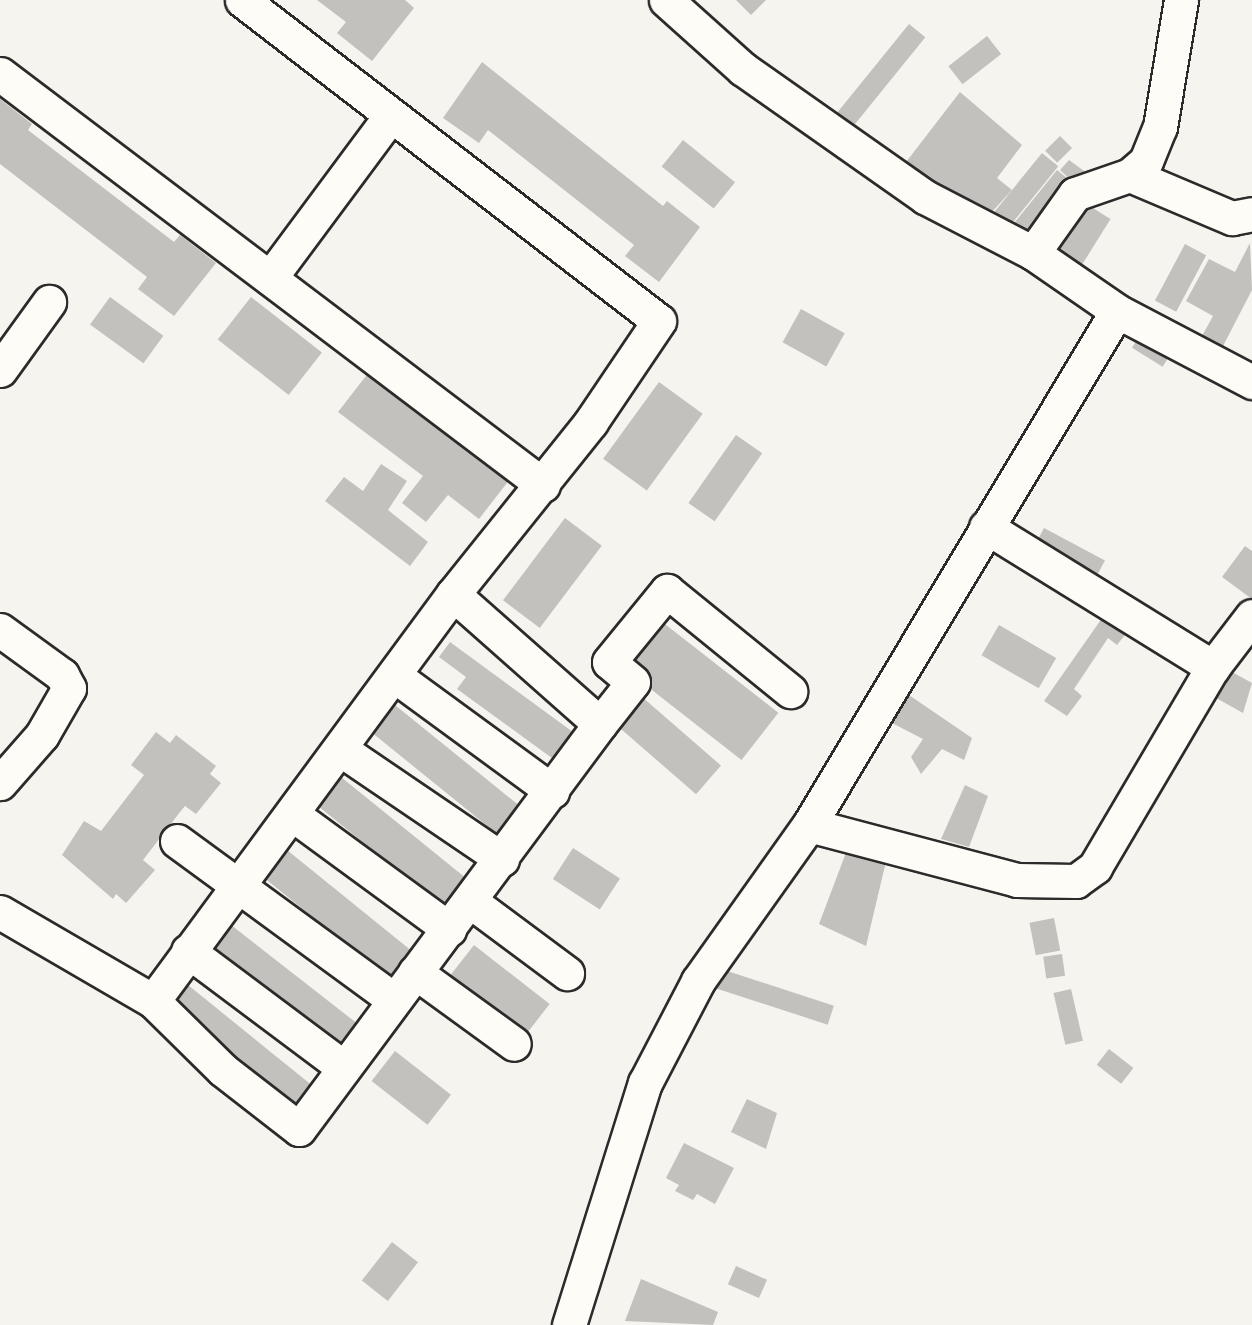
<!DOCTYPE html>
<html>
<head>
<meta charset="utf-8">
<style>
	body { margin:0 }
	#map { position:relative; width:1252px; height:1325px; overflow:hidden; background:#f5f4ef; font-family:"Shantell Sans",sans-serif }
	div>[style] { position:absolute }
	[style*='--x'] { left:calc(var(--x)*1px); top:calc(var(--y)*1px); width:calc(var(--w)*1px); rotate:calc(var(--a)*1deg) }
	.building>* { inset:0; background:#c2c1be; transform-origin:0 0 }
	.roads { filter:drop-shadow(2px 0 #2b2b2b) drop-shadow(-2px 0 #2b2b2b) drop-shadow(0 2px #2b2b2b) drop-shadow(0 -2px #2b2b2b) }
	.minor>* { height:33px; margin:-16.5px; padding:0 16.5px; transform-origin:16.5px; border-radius:16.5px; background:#fdfcf7 }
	span { translate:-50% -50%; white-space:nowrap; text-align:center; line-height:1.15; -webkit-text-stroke:6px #fdfcf7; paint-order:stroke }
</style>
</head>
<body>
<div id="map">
	<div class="building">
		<div style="clip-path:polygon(317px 0,405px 0,414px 8px,372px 61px,337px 33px,346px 22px)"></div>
		<div style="clip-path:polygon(736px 0,766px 0,751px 15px)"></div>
		<div style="left:909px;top:24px;width:21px;height:120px;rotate:39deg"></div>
		<div style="left:987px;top:36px;width:23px;height:49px;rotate:52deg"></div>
		<div style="clip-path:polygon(482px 62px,663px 206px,667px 201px,700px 227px,659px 282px,625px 256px,634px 245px,488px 130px,479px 143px,443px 118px)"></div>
		<div style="clip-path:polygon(960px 92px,1022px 145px,997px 178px,1012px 190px,990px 214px,903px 166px)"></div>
		<div style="clip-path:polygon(0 99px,32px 124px,28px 130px,174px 242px,180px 235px,216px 263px,174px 316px,138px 289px,147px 277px,0 164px)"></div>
		<div style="left:1060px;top:136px;width:17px;height:21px;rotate:45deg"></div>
		<div style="left:683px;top:140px;width:67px;height:34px;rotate:39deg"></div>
		<div style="left:1042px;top:153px;width:21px;height:79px;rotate:39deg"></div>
		<div style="clip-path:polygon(1069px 160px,1095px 179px,1077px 186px,1060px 170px)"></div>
		<div style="left:1057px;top:170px;width:22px;height:79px;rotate:39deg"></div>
		<div style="left:1080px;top:200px;width:36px;height:59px;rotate:32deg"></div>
		<div style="clip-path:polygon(1250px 243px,1252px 290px,1223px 346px,1202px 336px,1213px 316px,1186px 301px,1209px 259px,1235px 272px)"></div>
		<div style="left:1185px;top:244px;width:24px;height:64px;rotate:28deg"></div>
		<div style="left:110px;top:297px;width:66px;height:34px;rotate:36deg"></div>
		<div style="left:251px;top:297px;width:90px;height:54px;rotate:38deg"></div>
		<div style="left:801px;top:309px;width:50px;height:38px;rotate:29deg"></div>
		<div style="left:1140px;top:335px;width:36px;height:15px;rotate:32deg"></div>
		<div style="clip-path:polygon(369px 372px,510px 479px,479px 519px,448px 495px,426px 522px,402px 503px,423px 476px,338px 412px)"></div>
		<div style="left:659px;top:382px;width:54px;height:95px;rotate:36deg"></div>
		<div style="left:736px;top:435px;width:32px;height:83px;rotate:35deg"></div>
		<div style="clip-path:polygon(381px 464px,407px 481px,388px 510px,428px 542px,410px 566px,325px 501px,344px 477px,363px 491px)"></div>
		<div style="left:565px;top:518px;width:46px;height:103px;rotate:37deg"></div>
		<div style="left:1044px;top:528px;width:69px;height:26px;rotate:28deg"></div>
		<div style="clip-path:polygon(1245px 546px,1252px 551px,1252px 599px,1222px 577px)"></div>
		<div style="clip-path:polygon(1107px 611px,1132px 626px,1117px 645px,1108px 638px,1074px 689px,1082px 696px,1067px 716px,1044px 701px)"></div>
		<div style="left:661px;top:621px;width:149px;height:60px;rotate:38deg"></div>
		<div style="left:999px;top:625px;width:66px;height:35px;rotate:30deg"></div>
		<div style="clip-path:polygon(450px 642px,577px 735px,556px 761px,457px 689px,466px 677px,439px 657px)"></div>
		<div style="clip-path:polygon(1223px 667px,1252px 683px,1243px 713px,1209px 694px)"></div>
		<div style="clip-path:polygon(906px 693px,972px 738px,964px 760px,942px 749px,921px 774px,911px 757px,923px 739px,890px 722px)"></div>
		<div style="left:641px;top:696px;width:106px;height:38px;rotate:41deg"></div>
		<div style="left:395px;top:705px;width:165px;height:36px;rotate:39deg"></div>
		<div style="clip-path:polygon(156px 732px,170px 743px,176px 735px,216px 766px,210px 774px,221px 783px,196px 814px,185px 806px,180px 812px,143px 860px,155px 870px,126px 903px,116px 894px,113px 899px,62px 855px,84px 821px,101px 831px,144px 775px,131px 765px)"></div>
		<div style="left:341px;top:777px;width:161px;height:37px;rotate:39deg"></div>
		<div style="clip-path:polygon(965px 785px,988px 796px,969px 847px,941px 839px)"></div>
		<div style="clip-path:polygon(850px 842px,888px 853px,866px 946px,819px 924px)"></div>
		<div style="left:573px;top:848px;width:56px;height:37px;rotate:33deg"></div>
		<div style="left:287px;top:850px;width:161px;height:36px;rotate:39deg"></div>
		<div style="left:1054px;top:918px;width:33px;height:25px;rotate:79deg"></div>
		<div style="left:226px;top:921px;width:165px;height:36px;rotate:38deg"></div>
		<div style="left:474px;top:945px;width:96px;height:38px;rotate:38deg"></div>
		<div style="left:1062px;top:954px;width:22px;height:19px;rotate:82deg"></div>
		<div style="left:715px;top:967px;width:125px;height:20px;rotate:18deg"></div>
		<div style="left:188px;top:985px;width:159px;height:32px;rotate:39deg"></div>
		<div style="left:1071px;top:989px;width:53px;height:18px;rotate:77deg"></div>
		<div style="left:1109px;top:1049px;width:31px;height:20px;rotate:38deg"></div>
		<div style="left:395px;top:1051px;width:71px;height:38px;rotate:38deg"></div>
		<div style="clip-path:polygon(747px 1099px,777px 1113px,766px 1149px,731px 1132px)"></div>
		<div style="clip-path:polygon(684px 1143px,734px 1168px,715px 1204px,697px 1194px,693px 1200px,675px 1191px,679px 1185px,666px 1178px)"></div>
		<div style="left:392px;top:1242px;width:33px;height:49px;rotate:38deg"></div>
		<div style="left:736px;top:1266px;width:34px;height:20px;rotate:24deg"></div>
		<div style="clip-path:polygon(641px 1279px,718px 1312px,713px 1325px,625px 1321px)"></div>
	</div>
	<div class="roads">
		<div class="minor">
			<div style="--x:242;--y:0;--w:526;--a:37.59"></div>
			<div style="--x:659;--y:321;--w:122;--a:124"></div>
			<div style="--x:591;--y:422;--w:221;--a:128.7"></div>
			<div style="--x:666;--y:0;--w:103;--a:41.9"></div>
			<div style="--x:743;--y:69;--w:223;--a:35.1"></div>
			<div style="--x:925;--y:197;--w:122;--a:27.4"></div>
			<div style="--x:1033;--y:253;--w:102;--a:34.6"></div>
			<div style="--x:1117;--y:311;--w:153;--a:27.7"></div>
			<div style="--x:0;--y:74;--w:681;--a:37.12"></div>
			<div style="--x:1130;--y:175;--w:111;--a:22.9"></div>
			<div style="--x:1232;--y:218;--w:20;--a:-11"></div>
			<div style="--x:1033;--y:253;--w:72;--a:-54.6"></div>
			<div style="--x:1075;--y:194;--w:58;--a:-19.1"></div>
			<div style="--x:1130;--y:175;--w:21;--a:-41"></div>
			<div style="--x:1146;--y:161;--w:37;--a:-68"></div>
			<div style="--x:1160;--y:127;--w:129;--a:-80.6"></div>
			<div style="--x:270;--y:278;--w:203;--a:-53.4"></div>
			<div style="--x:0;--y:370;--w:84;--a:-54.2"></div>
			<div style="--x:986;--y:527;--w:267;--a:31.7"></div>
			<div style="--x:0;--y:630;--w:77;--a:36"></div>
			<div style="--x:62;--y:675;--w:15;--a:62"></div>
			<div style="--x:69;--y:688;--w:54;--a:119.9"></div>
			<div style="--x:42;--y:735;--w:64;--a:131.2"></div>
			<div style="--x:395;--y:676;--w:195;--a:36.2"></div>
			<div style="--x:340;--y:749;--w:196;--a:34.2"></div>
			<div style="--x:292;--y:814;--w:195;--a:36.2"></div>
			<div style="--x:809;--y:825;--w:215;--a:14.8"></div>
			<div style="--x:1017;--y:880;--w:59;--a:1"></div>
			<div style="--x:1076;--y:881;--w:24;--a:-36"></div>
			<div style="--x:1095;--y:867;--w:232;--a:-59.5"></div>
			<div style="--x:1213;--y:667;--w:64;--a:-52.6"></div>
			<div style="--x:177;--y:841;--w:269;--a:36.2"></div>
			<div style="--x:470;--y:901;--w:121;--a:36.6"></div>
			<div style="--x:0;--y:912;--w:177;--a:30.2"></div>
			<div style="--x:153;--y:1001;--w:98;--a:44.6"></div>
			<div style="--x:223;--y:1070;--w:96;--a:37.8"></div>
			<div style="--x:299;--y:1129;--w:505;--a:-53.38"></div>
			<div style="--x:188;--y:951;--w:194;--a:36.8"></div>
			<div style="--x:415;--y:972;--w:122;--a:36"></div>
			<div style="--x:153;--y:1001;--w:506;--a:-53.61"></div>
			<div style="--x:453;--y:594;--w:196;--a:41.5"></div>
			<div style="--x:600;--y:724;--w:53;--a:-51.8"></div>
			<div style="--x:633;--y:682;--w:31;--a:-140"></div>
			<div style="--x:609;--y:662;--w:92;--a:-50.8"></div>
			<div style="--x:667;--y:591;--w:159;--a:39.1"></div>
			<div style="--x:569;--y:1325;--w:254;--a:-72.6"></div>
			<div style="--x:645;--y:1083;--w:115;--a:-62.5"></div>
			<div style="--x:698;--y:981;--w:191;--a:-54.6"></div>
			<div style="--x:809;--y:825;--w:599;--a:-59.07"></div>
		</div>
	</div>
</div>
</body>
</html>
